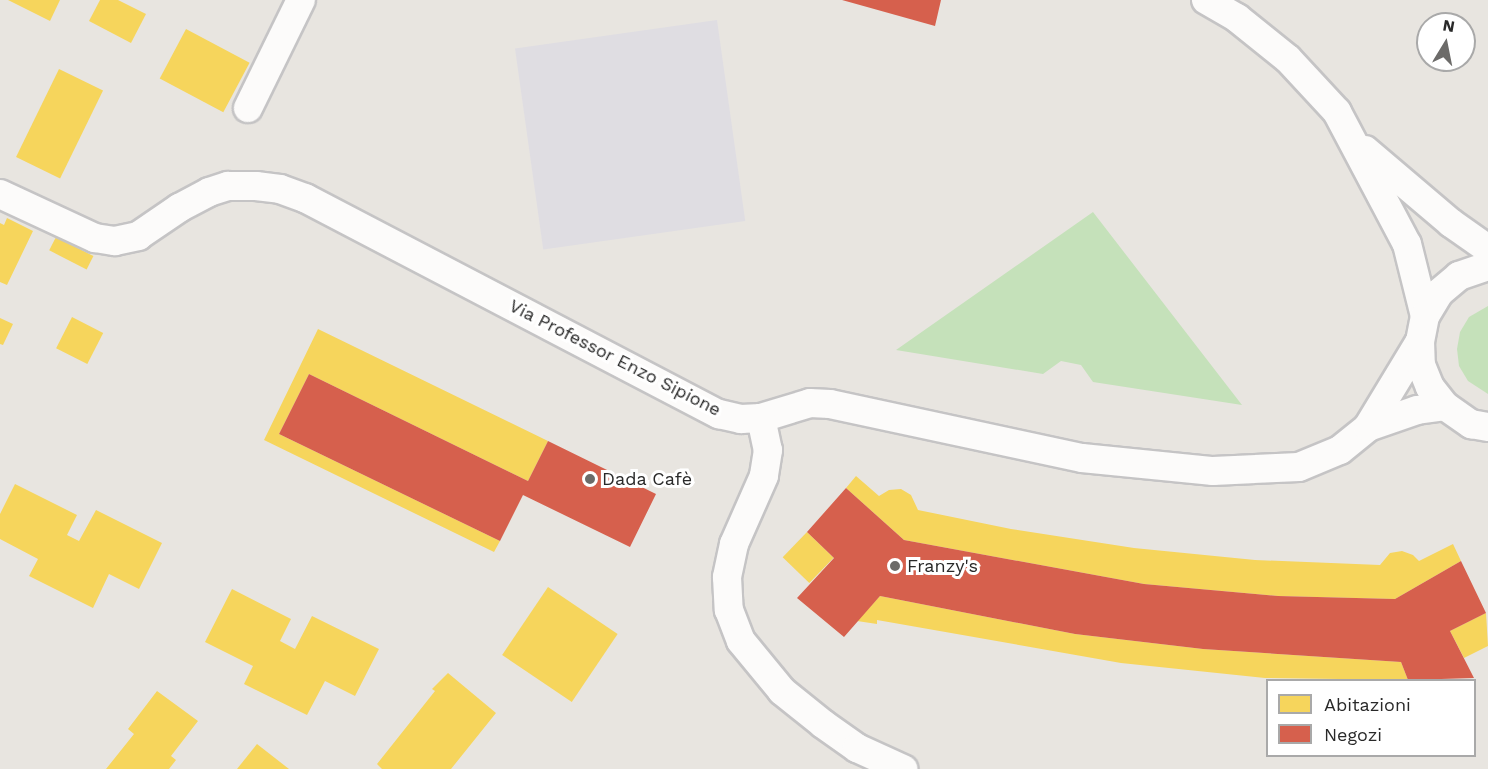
<!DOCTYPE html>
<html>
<head>
<meta charset="utf-8">
<style>
	body { margin:0 }
	#map { position:relative; width:1488px; height:769px; overflow:hidden; background:#e8e5e0; font-family:"Work Sans",sans-serif }
	div>[style] { position:absolute }
	[style*='--x'] { left:calc(var(--x)*1px); top:calc(var(--y)*1px); width:calc(var(--w)*1px); rotate:calc(var(--a)*1deg) }
	.airport>* { inset:0; background:#dfdde2; transform-origin:0 0 }
	.green>* { inset:0; background:#c5e1ba }
	.homes>* { inset:0; background:#f6d55c; transform-origin:0 0 }
	.shops>* { inset:0; background:#d6604d }
	.roads { filter:drop-shadow(2px 0 #c5c4c5) drop-shadow(-2px 0 #c5c4c5) drop-shadow(0 2px #c5c4c5) drop-shadow(0 -2px #c5c4c5) }
	.minor>* { height:28px; margin:-14px; padding:0 14px; transform-origin:14px; border-radius:14px; background:#fcfbfa }
	.dots>* { width:16px; height:16px; translate:-50% -50%; box-sizing:border-box; border:3px solid #fff; border-radius:50% }
	span { translate:-50% -50%; white-space:nowrap; text-align:center; line-height:1.15; -webkit-text-stroke:6px #fff; paint-order:stroke }
	.street-label { font-size:18px; color:#292929 }
	.poi-label { font-size:18px; color:#292929 }
	.left { translate:0 -50%; text-align:left }
	.legend { position:absolute; left:1266px; top:679px; width:210px; height:78px; box-sizing:border-box; background:#fff; border:2px solid #a9a9a9; margin:0; padding:8px 10px; list-style:none; font-size:18px; color:#292929 }
	.legend li { display:flex; align-items:center; gap:12px; height:30px }
	.legend b { width:30px; border:2px solid #a9a9a9 }
	.north { position:absolute; left:1416px; top:12px; width:60px; height:60px; box-sizing:border-box; background:#fff; border:2px solid #a9a9a9; border-radius:50%; rotate:10deg; font-size:16px; font-weight:700; line-height:24px; text-align:center; color:#292929 }
	.north::after { content:''; display:block; margin:auto; width:21px; height:27px; background:#6c6b69; clip-path:polygon(50% 0,100% 100%,50% 72%,0 100%) }
</style>
</head>
<body>
<div id="map">
	<div class="airport">
		<div style="left:717px;top:20px;width:203px;height:204px;rotate:82deg"></div>
	</div>
	<div class="green">
		<div style="clip-path:polygon(1093px 212px,1242px 405px,1093px 382px,1081px 365px,1061px 361px,1043px 374px,896px 350px)"></div>
		<div style="clip-path:polygon(1488px 306px,1488px 394px,1468px 381px,1459px 366px,1457px 349px,1460px 332px,1469px 317px)"></div>
	</div>
	<div class="homes">
		<div style="clip-path:polygon(8px 0,60px 0,50px 21px)"></div>
		<div style="clip-path:polygon(100px 0,118px 0,146px 14px,131px 43px,89px 21px)"></div>
		<div style="left:186px;top:29px;width:72px;height:56px;rotate:28deg"></div>
		<div style="left:59px;top:69px;width:49px;height:98px;rotate:26deg"></div>
		<div style="clip-path:polygon(7px 218px,33px 231px,7px 285px,0 282px,0 223px,4px 225px)"></div>
		<div style="left:56px;top:237px;width:42px;height:15px;rotate:27deg"></div>
		<div style="left:72px;top:317px;width:35px;height:35px;rotate:27deg"></div>
		<div style="clip-path:polygon(0 318px,13px 324px,3px 345px,0 344px)"></div>
		<div style="clip-path:polygon(318px 329px,548px 441px,528px 481px,309px 374px,279px 434px,500px 541px,494px 552px,264px 440px)"></div>
		<div style="clip-path:polygon(856px 476px,879px 496px,889px 490px,901px 489px,911px 495px,918px 510px,1011px 529px,1134px 548px,1255px 560px,1380px 565px,1390px 553px,1402px 551px,1413px 555px,1419px 561px,1453px 544px,1461px 561px,1395px 599px,1278px 596px,1144px 584px,904px 540px,846px 488px)"></div>
		<div style="clip-path:polygon(15px 484px,77px 515px,67px 535px,79px 541px,96px 510px,162px 543px,139px 589px,109px 574px,93px 608px,29px 576px,38px 559px,0 539px,0 514px)"></div>
		<div style="left:807px;top:532px;width:37px;height:35px;rotate:44deg"></div>
		<div style="left:548px;top:587px;width:84px;height:82px;rotate:34deg"></div>
		<div style="clip-path:polygon(232px 589px,291px 619px,280px 641px,295px 649px,312px 616px,379px 649px,355px 696px,325px 681px,307px 715px,244px 684px,253px 666px,205px 642px)"></div>
		<div style="clip-path:polygon(880px 596px,1075px 634px,1203px 649px,1401px 662px,1408px 680px,1265px 678px,1121px 663px,877px 620px,877px 624px,857px 621px)"></div>
		<div style="clip-path:polygon(1486px 613px,1488px 646px,1464px 658px,1450px 631px)"></div>
		<div style="clip-path:polygon(448px 673px,496px 713px,451px 769px,382px 769px,377px 764px,435px 691px,432px 689px)"></div>
		<div style="clip-path:polygon(157px 691px,198px 721px,171px 756px,176px 760px,169px 769px,106px 769px,134px 734px,128px 729px)"></div>
		<div style="clip-path:polygon(257px 744px,289px 769px,237px 769px)"></div>
	</div>
	<div class="shops">
		<div style="clip-path:polygon(842px 0,941px 0,935px 26px)"></div>
		<div style="clip-path:polygon(309px 374px,528px 481px,548px 441px,656px 494px,630px 547px,523px 495px,500px 541px,279px 434px)"></div>
		<div style="clip-path:polygon(846px 488px,904px 540px,1144px 584px,1278px 596px,1395px 599px,1461px 561px,1486px 613px,1450px 631px,1474px 678px,1408px 680px,1401px 662px,1203px 649px,1075px 634px,880px 596px,844px 637px,797px 598px,834px 558px,807px 532px)"></div>
	</div>
	<div class="roads">
		<div class="minor">
			<div style="--x:1206;--y:0;--w:36;--a:30"></div>
			<div style="--x:1237;--y:18;--w:65;--a:38.8"></div>
			<div style="--x:1288;--y:59;--w:72;--a:47.2"></div>
			<div style="--x:1337;--y:112;--w:149;--a:62.1"></div>
			<div style="--x:1407;--y:244;--w:74;--a:76"></div>
			<div style="--x:248;--y:108;--w:120;--a:-63.9"></div>
			<div style="--x:1365;--y:150;--w:113;--a:40.3"></div>
			<div style="--x:1451;--y:223;--w:45;--a:35.1"></div>
			<div style="--x:0;--y:194;--w:105;--a:24.9"></div>
			<div style="--x:95;--y:238;--w:20;--a:9"></div>
			<div style="--x:115;--y:241;--w:24;--a:-12"></div>
			<div style="--x:138;--y:236;--w:50;--a:-34.3"></div>
			<div style="--x:179;--y:208;--w:34;--a:-28"></div>
			<div style="--x:209;--y:192;--w:20;--a:-18"></div>
			<div style="--x:228;--y:186;--w:28;--a:0"></div>
			<div style="--x:256;--y:186;--w:24;--a:7"></div>
			<div style="--x:280;--y:189;--w:27;--a:20"></div>
			<div style="--x:305;--y:198;--w:467;--a:27.6"></div>
			<div style="--x:719;--y:414;--w:23;--a:13"></div>
			<div style="--x:741;--y:419;--w:20;--a:-3"></div>
			<div style="--x:761;--y:418;--w:51;--a:-17"></div>
			<div style="--x:810;--y:403;--w:20;--a:3"></div>
			<div style="--x:830;--y:404;--w:258;--a:12.1"></div>
			<div style="--x:1082;--y:458;--w:132;--a:5.7"></div>
			<div style="--x:1213;--y:471;--w:86;--a:-2.7"></div>
			<div style="--x:1299;--y:467;--w:44;--a:-22.5"></div>
			<div style="--x:1340;--y:450;--w:36;--a:-39"></div>
			<div style="--x:1368;--y:427;--w:100;--a:-58.8"></div>
			<div style="--x:1488;--y:266;--w:31;--a:161"></div>
			<div style="--x:1459;--y:276;--w:26;--a:140"></div>
			<div style="--x:1439;--y:293;--w:27;--a:121"></div>
			<div style="--x:1425;--y:316;--w:25;--a:101"></div>
			<div style="--x:1420;--y:341;--w:24;--a:88"></div>
			<div style="--x:1421;--y:365;--w:24;--a:68"></div>
			<div style="--x:1430;--y:387;--w:24;--a:52"></div>
			<div style="--x:1445;--y:406;--w:32;--a:35"></div>
			<div style="--x:1471;--y:424;--w:17;--a:10"></div>
			<div style="--x:761;--y:418;--w:33;--a:78"></div>
			<div style="--x:768;--y:450;--w:26;--a:99"></div>
			<div style="--x:764;--y:476;--w:74;--a:113.8"></div>
			<div style="--x:734;--y:544;--w:34;--a:102"></div>
			<div style="--x:727;--y:577;--w:33;--a:87"></div>
			<div style="--x:729;--y:610;--w:33;--a:69"></div>
			<div style="--x:741;--y:641;--w:65;--a:50.6"></div>
			<div style="--x:782;--y:691;--w:53;--a:38.8"></div>
			<div style="--x:823;--y:724;--w:42;--a:35.2"></div>
			<div style="--x:857;--y:748;--w:51;--a:24.5"></div>
			<div style="--x:1368;--y:427;--w:52;--a:-19.1"></div>
			<div style="--x:1417;--y:410;--w:28;--a:-8"></div>
		</div>
	</div>
	<div class="dots">
		<div style="left:590px;top:479px;background:#6c6b69"></div>
		<div style="left:895px;top:566px;background:#6c6b69"></div>
	</div>
	<div class="street-label">
		<span style="left:615px;top:358px;rotate:27deg">Via Professor Enzo Sipione</span>
	</div>
	<div class="poi-label">
		<span class="left" style="left:602px;top:479px">Dada Cafè</span>
		<span class="left" style="left:907px;top:566px">Franzy's</span>
	</div>
	<ul class="legend">
	<li><b style="height:16px;background:#f6d55c"></b>Abitazioni</li>
	<li><b style="height:16px;background:#d6604d"></b>Negozi</li>
	</ul>
	<div class="north">N</div>
</div>
</body>
</html>
